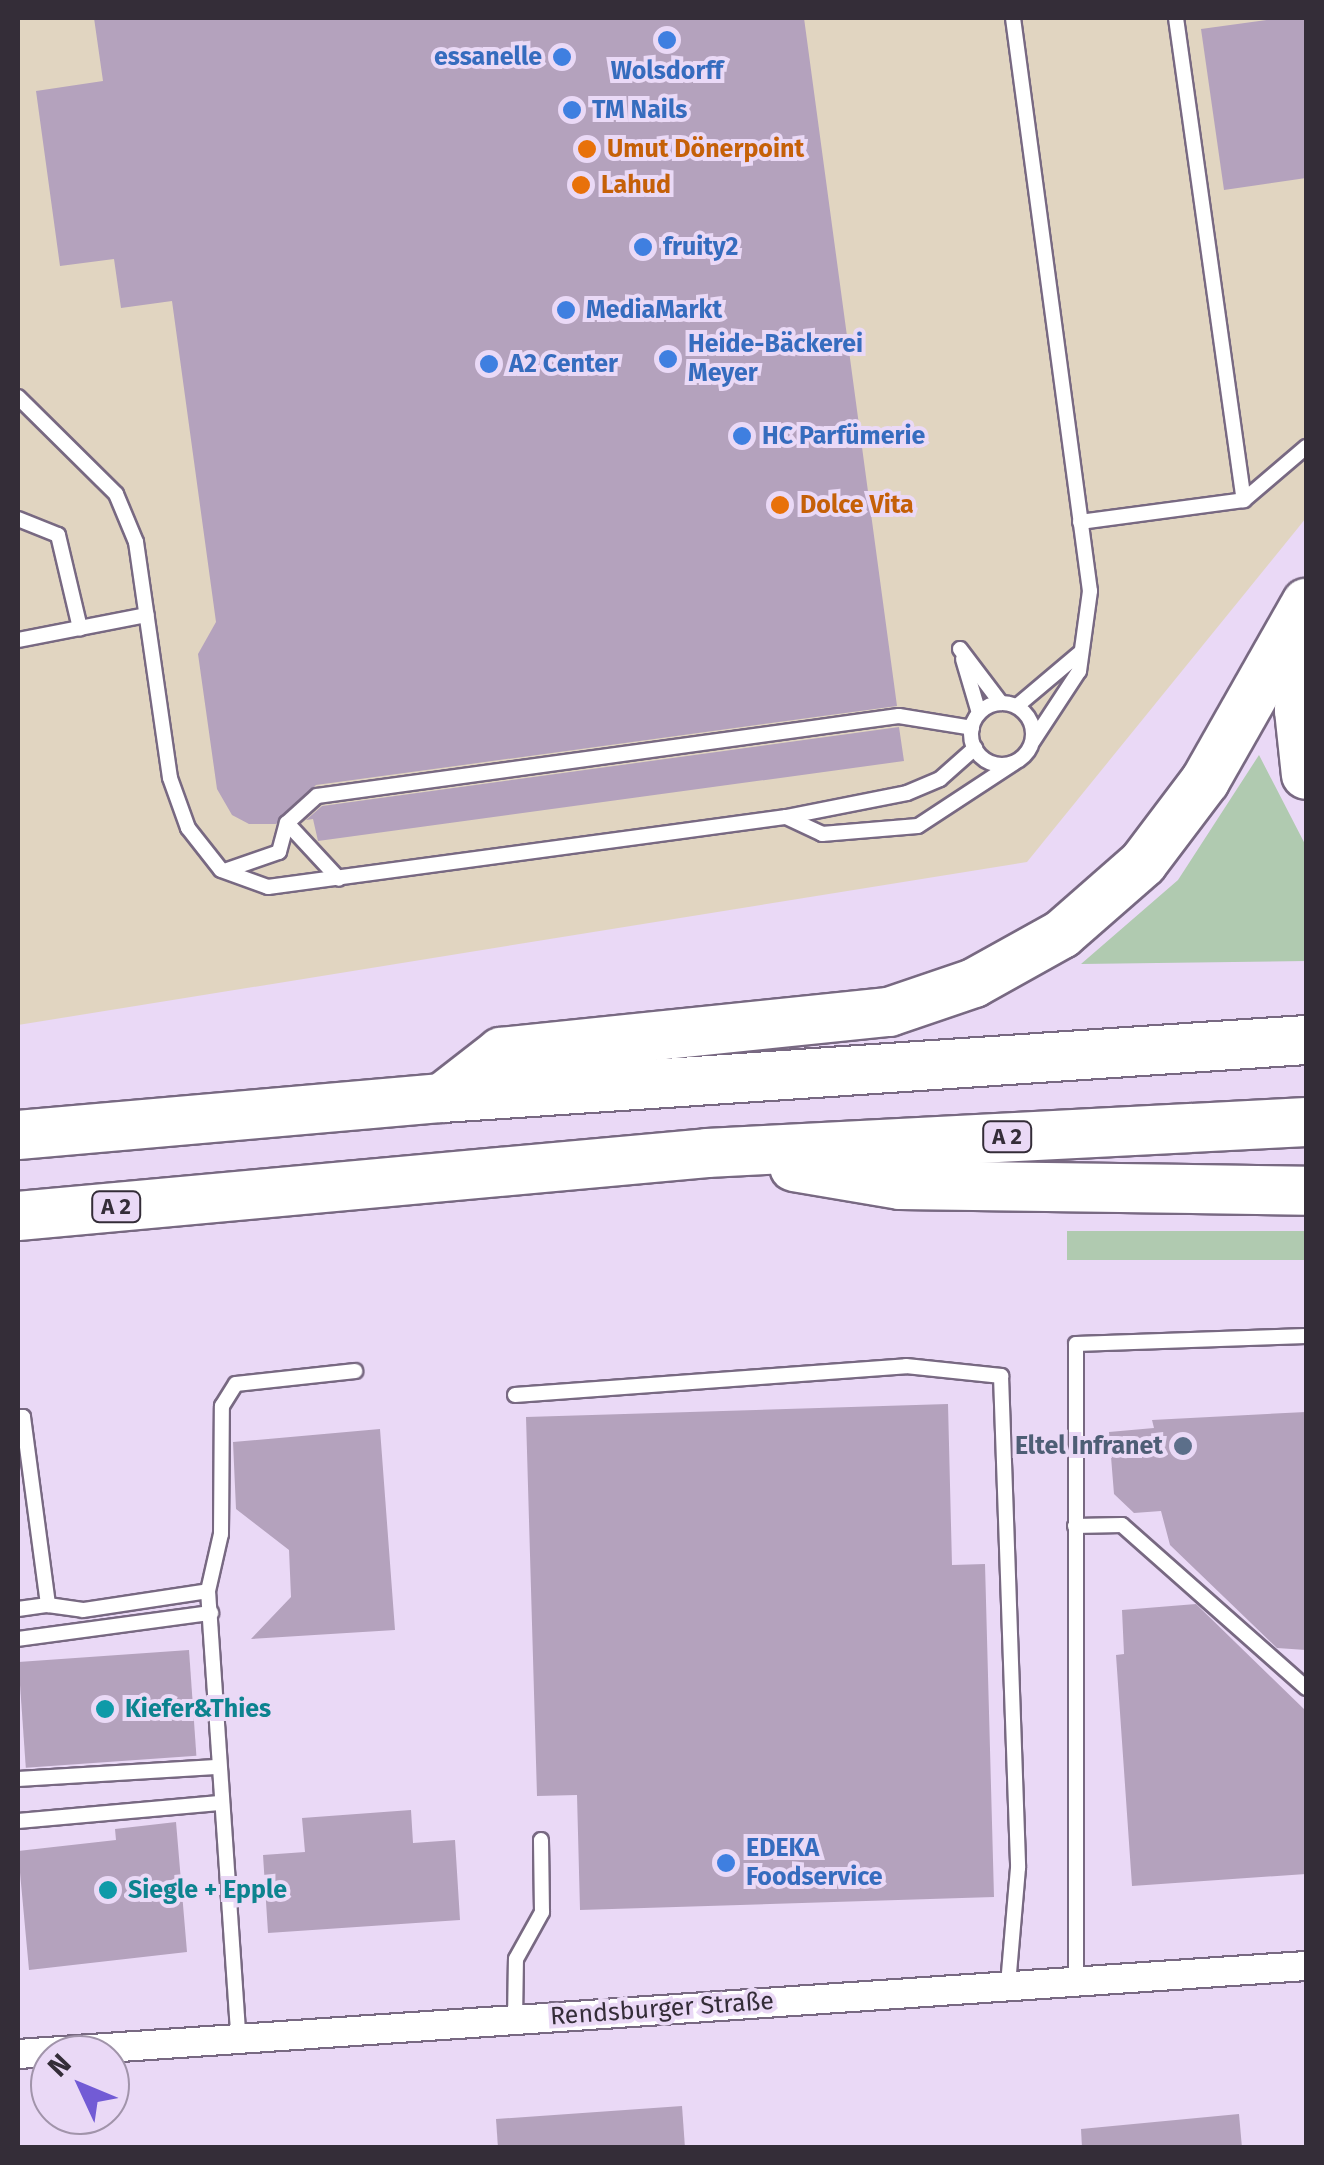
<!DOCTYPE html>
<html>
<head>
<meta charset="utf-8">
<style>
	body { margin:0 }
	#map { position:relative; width:1324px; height:2165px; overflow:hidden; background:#ead9f6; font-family:"Fira Sans",sans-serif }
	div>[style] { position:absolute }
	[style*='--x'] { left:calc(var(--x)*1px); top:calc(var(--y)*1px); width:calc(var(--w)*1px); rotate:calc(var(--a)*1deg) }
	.commercial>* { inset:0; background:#e1d5c1 }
	.green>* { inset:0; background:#b0cab0; transform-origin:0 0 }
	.building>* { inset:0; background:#b4a2bd; transform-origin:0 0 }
	.roads { filter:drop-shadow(2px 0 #786982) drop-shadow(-2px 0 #786982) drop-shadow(0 2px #786982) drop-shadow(0 -2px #786982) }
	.lane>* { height:14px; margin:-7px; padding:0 7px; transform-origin:7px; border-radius:7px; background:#fff }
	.lane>.ring { margin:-7px; padding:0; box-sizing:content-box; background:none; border:14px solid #fff; border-radius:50% }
	.street>* { height:28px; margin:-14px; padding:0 14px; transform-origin:14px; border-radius:14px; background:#fff }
	.highway>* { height:48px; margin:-24px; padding:0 24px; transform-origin:24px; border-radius:24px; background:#fff }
	.dots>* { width:28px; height:28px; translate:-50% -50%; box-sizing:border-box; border:5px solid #ead9f6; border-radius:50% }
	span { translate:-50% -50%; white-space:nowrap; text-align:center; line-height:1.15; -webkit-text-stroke:8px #ead9f6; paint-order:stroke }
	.shield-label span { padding:2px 8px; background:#ead9f6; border:2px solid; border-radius:8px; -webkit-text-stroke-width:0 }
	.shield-label { font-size:22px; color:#342d38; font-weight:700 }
	.shop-label { font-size:25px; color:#366cbe; font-weight:700 }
	.right { translate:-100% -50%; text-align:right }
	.left { translate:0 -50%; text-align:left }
	.food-label { font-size:25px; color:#c56008; font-weight:700 }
	.service-label { font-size:25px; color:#4e5e75; font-weight:700 }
	.culture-label { font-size:25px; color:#0d838f; font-weight:700 }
	.street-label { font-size:25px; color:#342d38 }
	.frame { position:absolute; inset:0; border:20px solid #342d38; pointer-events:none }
	.north { position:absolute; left:30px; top:2035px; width:100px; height:100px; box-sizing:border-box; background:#ead9f6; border:2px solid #a194aa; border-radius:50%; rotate:314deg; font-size:28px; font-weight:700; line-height:40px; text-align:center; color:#342d38 }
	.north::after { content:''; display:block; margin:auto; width:35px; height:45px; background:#725bd5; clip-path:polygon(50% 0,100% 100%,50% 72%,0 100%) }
</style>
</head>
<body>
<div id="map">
	<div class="commercial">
		<div style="clip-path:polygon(18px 18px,1306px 18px,1306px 518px,1027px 862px,18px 1025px)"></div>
	</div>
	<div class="green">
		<div style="clip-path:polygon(1259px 755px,1306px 846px,1306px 961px,1081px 964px,1178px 880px)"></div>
		<div style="left:1067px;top:1231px;width:239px;height:29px"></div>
	</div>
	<div class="building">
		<div style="clip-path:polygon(94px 18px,804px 18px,897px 706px,316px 785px,276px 824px,249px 824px,232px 815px,217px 789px,198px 654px,216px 622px,172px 301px,121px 308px,114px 259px,60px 266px,36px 91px,103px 81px)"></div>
		<div style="clip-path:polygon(1282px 18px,1306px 18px,1306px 178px,1224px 190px,1201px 29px)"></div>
		<div style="clip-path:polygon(899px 727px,904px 761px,318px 841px,313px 819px,306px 820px,322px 806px)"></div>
		<div style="clip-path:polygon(948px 1404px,952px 1565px,985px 1564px,994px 1897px,580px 1910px,577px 1795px,537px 1796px,526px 1417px)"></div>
		<div style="clip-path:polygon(1306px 1412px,1306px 1650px,1277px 1648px,1170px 1545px,1161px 1511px,1134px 1513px,1114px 1494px,1109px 1432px,1154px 1428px,1152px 1420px)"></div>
		<div style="clip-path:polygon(380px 1429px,395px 1630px,251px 1639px,291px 1597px,289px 1550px,236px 1509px,233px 1442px)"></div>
		<div style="clip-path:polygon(1196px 1604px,1306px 1711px,1306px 1874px,1132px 1886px,1116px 1655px,1124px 1654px,1122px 1610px)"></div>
		<div style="left:189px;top:1650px;width:106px;height:171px;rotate:86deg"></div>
		<div style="clip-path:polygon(411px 1810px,413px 1843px,455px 1840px,460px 1920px,268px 1933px,263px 1855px,305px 1852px,302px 1818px)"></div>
		<div style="clip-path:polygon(176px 1822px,187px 1952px,29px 1970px,18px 1851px,116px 1840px,115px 1829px)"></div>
		<div style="clip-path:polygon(682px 2106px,685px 2148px,498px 2148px,496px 2119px)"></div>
		<div style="clip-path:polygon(1239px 2114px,1242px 2148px,1082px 2148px,1081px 2129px)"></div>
	</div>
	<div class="roads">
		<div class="lane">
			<div style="--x:1013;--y:18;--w:578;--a:82.35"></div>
			<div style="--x:1090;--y:591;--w:81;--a:97.8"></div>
			<div style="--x:1079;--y:671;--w:84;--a:123.3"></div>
			<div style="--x:1176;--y:18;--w:487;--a:82"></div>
			<div style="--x:18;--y:397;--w:138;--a:44.7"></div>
			<div style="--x:116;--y:494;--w:52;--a:67.4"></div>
			<div style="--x:136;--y:542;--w:238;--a:81.8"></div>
			<div style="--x:170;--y:778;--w:53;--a:70.2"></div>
			<div style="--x:188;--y:828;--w:53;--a:51.8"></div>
			<div style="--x:221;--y:870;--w:50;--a:19.9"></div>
			<div style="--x:268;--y:887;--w:523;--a:-7.7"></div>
			<div style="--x:786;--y:817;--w:123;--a:-11.2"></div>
			<div style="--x:907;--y:793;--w:36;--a:-23"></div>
			<div style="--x:940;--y:779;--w:47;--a:-41.5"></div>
			<div style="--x:18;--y:519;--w:43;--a:21.8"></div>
			<div style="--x:58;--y:535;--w:96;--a:76.7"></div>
			<div style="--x:1080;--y:522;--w:165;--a:-7.6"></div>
			<div style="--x:1244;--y:500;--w:82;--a:-40.5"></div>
			<div style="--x:18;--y:640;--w:131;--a:-11"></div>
			<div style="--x:960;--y:649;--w:68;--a:52.8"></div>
			<div style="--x:963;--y:659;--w:56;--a:73.5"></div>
			<div class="ring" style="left:971px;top:703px;width:48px;height:48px"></div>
			<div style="--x:1017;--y:706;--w:82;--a:-40.1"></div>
			<div style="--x:786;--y:817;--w:40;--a:25"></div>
			<div style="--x:822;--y:834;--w:96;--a:-4.8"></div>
			<div style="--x:918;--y:826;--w:115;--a:-33.3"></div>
			<div style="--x:287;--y:823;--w:76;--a:47.1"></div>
			<div style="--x:227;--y:870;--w:55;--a:-19.1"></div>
			<div style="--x:279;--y:852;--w:30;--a:-75"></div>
			<div style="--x:287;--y:823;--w:40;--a:-42"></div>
			<div style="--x:317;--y:796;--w:587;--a:-7.83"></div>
			<div style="--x:899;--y:716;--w:74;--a:9.3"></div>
			<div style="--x:515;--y:1395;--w:392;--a:-4.2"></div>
			<div style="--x:906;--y:1366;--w:96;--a:6"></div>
			<div style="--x:1001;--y:1376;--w:492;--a:88"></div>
			<div style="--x:1018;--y:1868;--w:117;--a:94.9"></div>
			<div style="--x:18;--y:1417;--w:5;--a:0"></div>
			<div style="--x:23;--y:1417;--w:190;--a:82.4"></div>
			<div style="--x:1075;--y:1526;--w:47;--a:-1.2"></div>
			<div style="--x:1122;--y:1525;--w:246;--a:41.5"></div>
			<div style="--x:208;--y:1591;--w:58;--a:-77.2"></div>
			<div style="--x:221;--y:1534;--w:128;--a:-89.6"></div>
			<div style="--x:222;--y:1406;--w:26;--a:-58"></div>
			<div style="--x:236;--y:1384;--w:120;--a:-6.2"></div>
			<div style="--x:18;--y:1609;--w:30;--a:-8"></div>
			<div style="--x:48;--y:1605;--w:35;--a:8"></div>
			<div style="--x:83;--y:1610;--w:126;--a:-8.6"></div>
			<div style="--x:208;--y:1591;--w:450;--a:86.1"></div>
			<div style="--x:18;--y:1639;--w:195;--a:-7.7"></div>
			<div style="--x:18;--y:1779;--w:198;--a:-3.5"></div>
			<div style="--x:18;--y:1821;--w:202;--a:-5.1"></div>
			<div style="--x:1076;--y:1980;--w:636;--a:-90"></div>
			<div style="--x:1076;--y:1344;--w:230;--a:-2"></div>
			<div style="--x:515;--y:2020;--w:61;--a:-89.1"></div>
			<div style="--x:516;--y:1959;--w:54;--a:-61"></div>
			<div style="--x:542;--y:1912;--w:72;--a:-90.8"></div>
		</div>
		<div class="street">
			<div style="--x:18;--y:2054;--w:1291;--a:-3.91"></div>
		</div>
		<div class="highway">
			<div style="--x:1306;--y:674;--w:37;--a:101"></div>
			<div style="--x:1299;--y:710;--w:65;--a:83.9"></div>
			<div style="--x:442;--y:1098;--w:75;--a:-37.9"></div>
			<div style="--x:501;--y:1052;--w:390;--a:-5.9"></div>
			<div style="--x:889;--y:1012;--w:90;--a:-18.8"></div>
			<div style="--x:974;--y:983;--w:101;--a:-29.1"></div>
			<div style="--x:1062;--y:934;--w:108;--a:-41.2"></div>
			<div style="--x:1143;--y:863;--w:103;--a:-52.9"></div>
			<div style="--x:1205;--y:781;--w:205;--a:-60.4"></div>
			<div style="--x:18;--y:1135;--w:426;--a:-5"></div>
			<div style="--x:442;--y:1098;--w:866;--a:-3.84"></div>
			<div style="--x:794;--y:1167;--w:108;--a:9.6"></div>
			<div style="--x:900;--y:1185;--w:406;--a:0.8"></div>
			<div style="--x:18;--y:1216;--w:692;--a:-5.22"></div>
			<div style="--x:707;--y:1153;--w:600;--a:-2.96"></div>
		</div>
	</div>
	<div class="dots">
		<div style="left:667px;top:40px;background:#3f7fe0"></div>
		<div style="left:562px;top:57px;background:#3f7fe0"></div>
		<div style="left:572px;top:110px;background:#3f7fe0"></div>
		<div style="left:587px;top:149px;background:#e8710a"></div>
		<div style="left:581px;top:185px;background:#e8710a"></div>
		<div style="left:643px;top:247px;background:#3f7fe0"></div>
		<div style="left:566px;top:310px;background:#3f7fe0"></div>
		<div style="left:668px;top:359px;background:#3f7fe0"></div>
		<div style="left:489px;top:364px;background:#3f7fe0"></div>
		<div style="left:742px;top:436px;background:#3f7fe0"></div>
		<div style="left:780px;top:505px;background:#e8710a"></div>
		<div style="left:1183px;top:1446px;background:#5c6f8a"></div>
		<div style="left:105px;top:1709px;background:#0f9aa8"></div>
		<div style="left:726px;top:1863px;background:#3f7fe0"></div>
		<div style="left:108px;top:1890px;background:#0f9aa8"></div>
	</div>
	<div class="shield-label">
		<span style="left:1007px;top:1137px">A 2</span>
		<span style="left:116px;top:1207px">A 2</span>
	</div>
	<div class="shop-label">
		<span class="right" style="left:542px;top:57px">essanelle</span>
		<span style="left:667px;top:71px">Wolsdorff</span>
		<span class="left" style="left:592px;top:110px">TM Nails</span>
		<span class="left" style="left:663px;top:247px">fruity2</span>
		<span class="left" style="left:586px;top:310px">MediaMarkt</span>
		<span class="left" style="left:688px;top:359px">Heide-Bäckerei<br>Meyer</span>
		<span class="left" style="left:509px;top:364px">A2 Center</span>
		<span class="left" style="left:762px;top:436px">HC Parfümerie</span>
		<span class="left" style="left:746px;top:1863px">EDEKA<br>Foodservice</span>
	</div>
	<div class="food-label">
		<span class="left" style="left:607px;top:149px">Umut Dönerpoint</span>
		<span class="left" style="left:601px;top:185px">Lahud</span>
		<span class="left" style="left:800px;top:505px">Dolce Vita</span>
	</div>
	<div class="service-label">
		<span class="right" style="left:1163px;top:1446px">Eltel Infranet</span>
	</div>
	<div class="culture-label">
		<span class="left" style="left:125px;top:1709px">Kiefer&amp;Thies</span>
		<span class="left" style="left:128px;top:1890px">Siegle + Epple</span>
	</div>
	<div class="street-label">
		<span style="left:662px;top:2009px;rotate:-4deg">Rendsburger Straße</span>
	</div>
	<div class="frame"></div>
	<div class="north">N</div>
</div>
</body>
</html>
